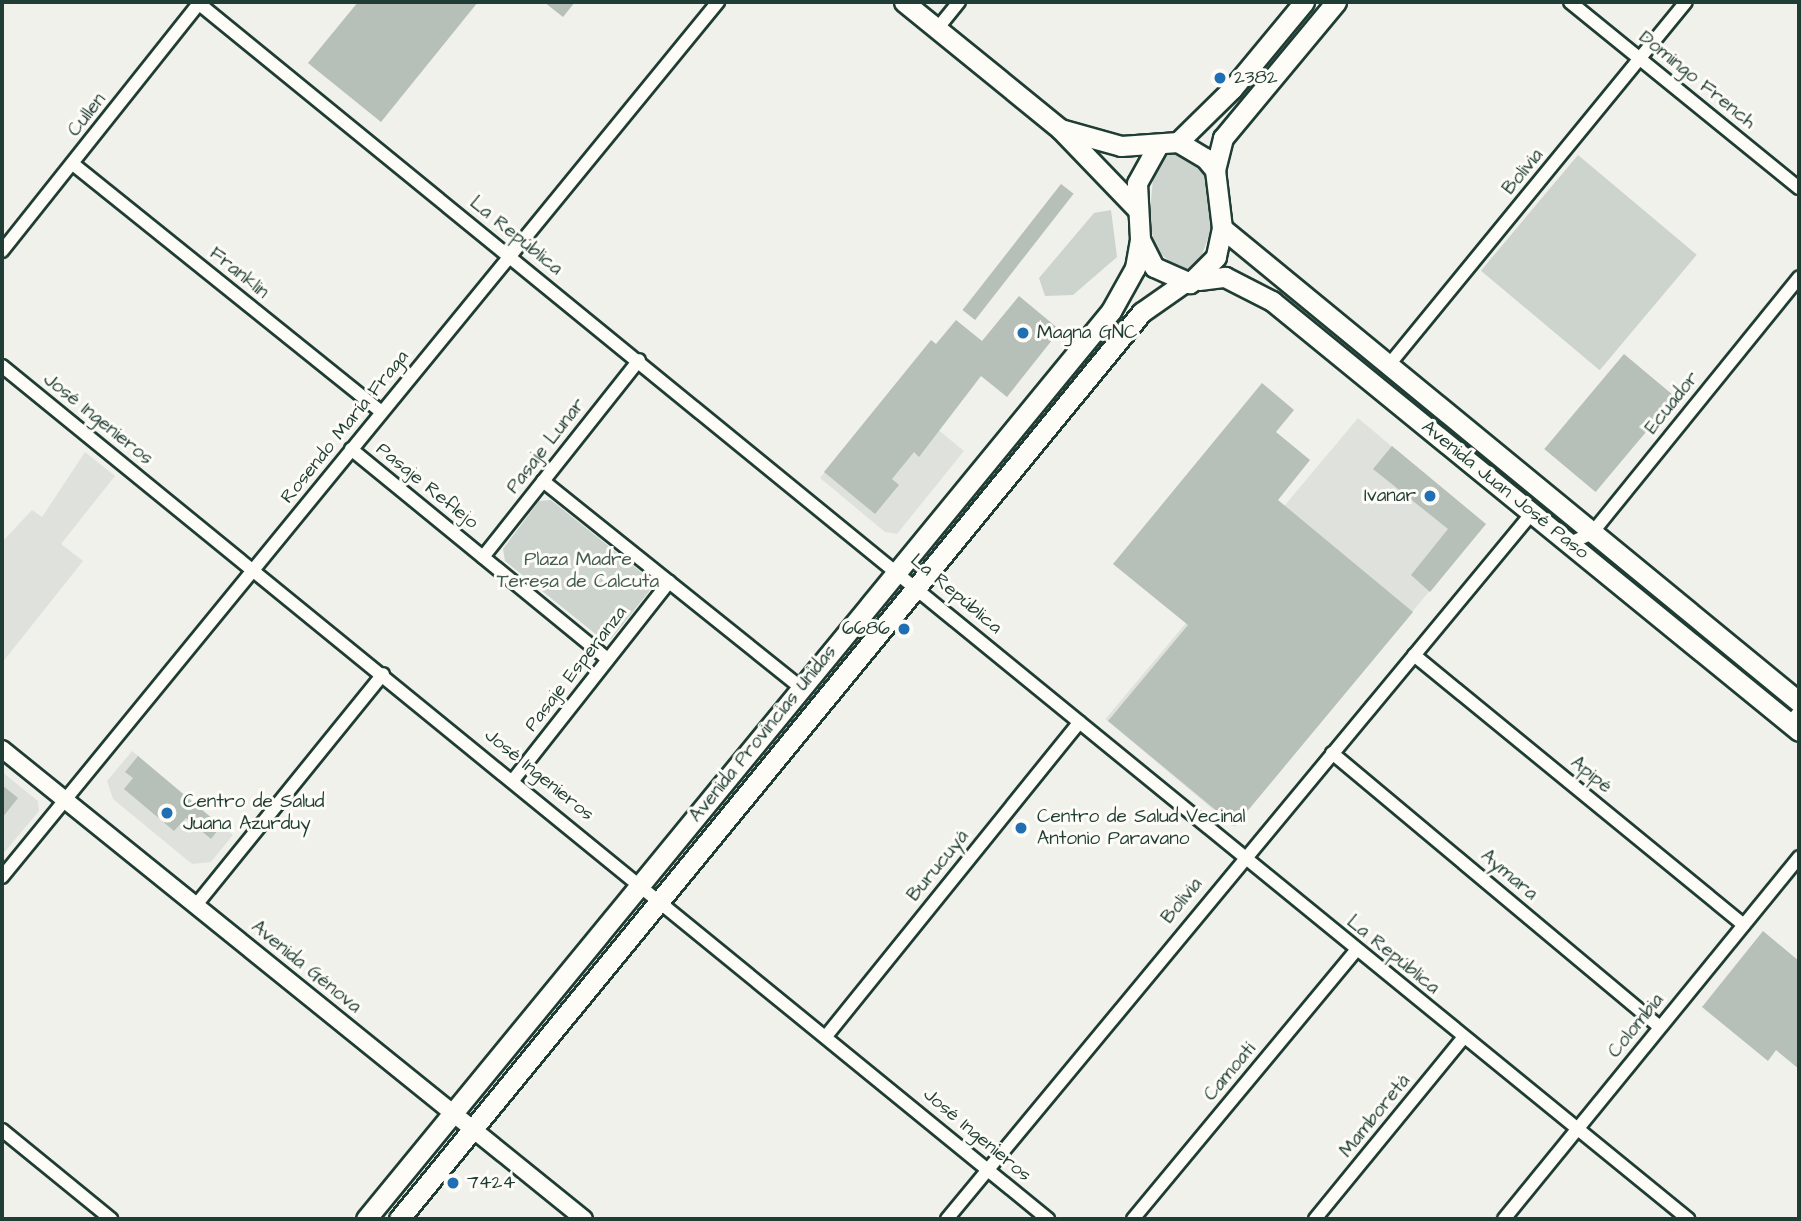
<!DOCTYPE html>
<html>
<head>
<meta charset="utf-8">
<style>
	body { margin:0 }
	#map { position:relative; width:1801px; height:1221px; overflow:hidden; background:#f0f1eb; font-family:"Architects Daughter",sans-serif }
	div>[style] { position:absolute }
	[style*='--x'] { left:calc(var(--x)*1px); top:calc(var(--y)*1px); width:calc(var(--w)*1px); rotate:calc(var(--a)*1deg) }
	.built>* { inset:0; background:#dfe2dc; transform-origin:0 0 }
	.green>* { inset:0; background:#cdd3cd; transform-origin:0 0 }
	.building>* { inset:0; background:#b6bfb8; transform-origin:0 0 }
	.roads { filter:drop-shadow(2px 0 #1f3d34) drop-shadow(-2px 0 #1f3d34) drop-shadow(0 2px #1f3d34) drop-shadow(0 -2px #1f3d34) }
	.minor>* { height:12px; margin:-6px; padding:0 6px; transform-origin:6px; border-radius:6px; background:#fdfcf7 }
	.tertiary>* { height:16px; margin:-8px; padding:0 8px; transform-origin:8px; border-radius:8px; background:#fdfcf7 }
	.secondary>* { height:19px; margin:-9.5px; padding:0 9.5px; transform-origin:9.5px; border-radius:9.5px; background:#fdfcf7 }
	.dots>* { width:19px; height:19px; translate:-50% -50%; box-sizing:border-box; border:4px solid #fdfcf7; border-radius:50% }
	span { translate:-50% -50%; white-space:nowrap; text-align:center; line-height:1.15; -webkit-text-stroke:6px #fdfcf7; paint-order:stroke }
	.poi-label { font-size:19px; color:#1f3d34 }
	.left { translate:0 -50%; text-align:left }
	.right { translate:-100% -50%; text-align:right }
	.street-label { font-size:19px; color:#1f3d34 }
	.park-label { font-size:19px; color:#425b53 }
	.frame { position:absolute; inset:0; border:4px solid #1f3d34; pointer-events:none }
</style>
</head>
<body>
<div id="map">
	<div class="built">
		<div style="clip-path:polygon(891px 391px,964px 451px,897px 534px,885px 532px,820px 478px)"></div>
		<div style="left:1358px;top:418px;width:166px;height:393px;rotate:40deg"></div>
		<div style="clip-path:polygon(85px 452px,115px 476px,61px 544px,83px 561px,2px 663px,2px 542px,32px 510px,42px 517px)"></div>
		<div style="clip-path:polygon(132px 751px,233px 835px,211px 862px,192px 864px,113px 799px,107px 781px)"></div>
		<div style="clip-path:polygon(2px 772px,38px 801px,39px 811px,2px 855px)"></div>
	</div>
	<div class="green">
		<div style="clip-path:polygon(1178px 152px,1205px 175px,1212px 227px,1199px 263px,1183px 273px,1156px 250px,1149px 220px,1154px 169px,1162px 156px)"></div>
		<div style="left:1578px;top:155px;width:155px;height:151px;rotate:40deg"></div>
		<div style="clip-path:polygon(1111px 210px,1117px 257px,1073px 295px,1045px 296px,1039px 278px,1094px 213px)"></div>
		<div style="clip-path:polygon(551px 500px,651px 580px,651px 589px,611px 639px,603px 640px,505px 561px,503px 549px,539px 501px)"></div>
	</div>
	<div class="building">
		<div style="clip-path:polygon(358px 2px,478px 2px,381px 122px,308px 63px)"></div>
		<div style="clip-path:polygon(544px 2px,575px 2px,563px 17px)"></div>
		<div style="left:1061px;top:184px;width:16px;height:160px;rotate:38deg"></div>
		<div style="clip-path:polygon(1019px 296px,1060px 330px,1007px 397px,981px 376px,919px 457px,914px 452px,892px 479px,899px 485px,875px 514px,824px 472px,931px 340px,936px 344px,956px 320px,982px 341px)"></div>
		<div style="left:1624px;top:354px;width:67px;height:124px;rotate:40deg"></div>
		<div style="clip-path:polygon(1262px 383px,1294px 410px,1276px 432px,1310px 460px,1278px 500px,1413px 612px,1235px 826px,1108px 721px,1188px 625px,1113px 564px)"></div>
		<div style="clip-path:polygon(1392px 446px,1486px 524px,1430px 592px,1411px 575px,1448px 529px,1373px 469px)"></div>
		<div style="clip-path:polygon(138px 756px,221px 826px,211px 839px,186px 818px,174px 831px,124px 789px,133px 778px,125px 772px)"></div>
		<div style="clip-path:polygon(2px 785px,18px 798px,2px 818px)"></div>
		<div style="clip-path:polygon(1763px 931px,1799px 961px,1799px 1069px,1776px 1050px,1768px 1061px,1702px 1007px)"></div>
	</div>
	<div class="roads">
		<div class="minor">
			<div style="--x:197;--y:2;--w:1925;--a:39.22"></div>
			<div style="--x:1570;--y:2;--w:295;--a:39.1"></div>
			<div style="--x:937;--y:29;--w:35;--a:-51"></div>
			<div style="--x:73;--y:164;--w:396;--a:38.8"></div>
			<div style="--x:2;--y:251;--w:318;--a:-51.5"></div>
			<div style="--x:2;--y:366;--w:1350;--a:39.2"></div>
			<div style="--x:1388;--y:366;--w:470;--a:-50.7"></div>
			<div style="--x:351;--y:449;--w:332;--a:39.3"></div>
			<div style="--x:543;--y:481;--w:329;--a:38.7"></div>
			<div style="--x:1570;--y:543;--w:24;--a:-24"></div>
			<div style="--x:1592;--y:533;--w:329;--a:-51"></div>
			<div style="--x:483;--y:557;--w:251;--a:-51.6"></div>
			<div style="--x:1414;--y:655;--w:426;--a:39.3"></div>
			<div style="--x:1790;--y:723;--w:14;--a:-51"></div>
			<div style="--x:1332;--y:753;--w:427;--a:39.9"></div>
			<div style="--x:514;--y:779;--w:251;--a:-51.8"></div>
			<div style="--x:2;--y:877;--w:1131;--a:-50.71"></div>
			<div style="--x:196;--y:905;--w:297;--a:-51"></div>
			<div style="--x:827;--y:1035;--w:402;--a:-51.1"></div>
			<div style="--x:2;--y:1130;--w:141;--a:39.2"></div>
			<div style="--x:947;--y:1219;--w:917;--a:-50.35"></div>
			<div style="--x:1133;--y:1219;--w:349;--a:-50.3"></div>
			<div style="--x:1315;--y:1219;--w:235;--a:-50.7"></div>
			<div style="--x:1504;--y:1219;--w:467;--a:-50.8"></div>
		</div>
		<div class="tertiary">
			<div style="--x:2;--y:749;--w:748;--a:38.92"></div>
		</div>
		<div class="secondary">
			<div style="--x:904;--y:2;--w:201;--a:39.1"></div>
			<div style="--x:1060;--y:129;--w:110;--a:46.1"></div>
			<div style="--x:1060;--y:129;--w:63;--a:15.6"></div>
			<div style="--x:1121;--y:146;--w:57;--a:-4"></div>
			<div style="--x:1178;--y:142;--w:31;--a:31"></div>
			<div style="--x:1205;--y:158;--w:16;--a:50"></div>
			<div style="--x:1215;--y:170;--w:58;--a:83.1"></div>
			<div style="--x:1222;--y:228;--w:30;--a:102"></div>
			<div style="--x:1216;--y:257;--w:37;--a:135"></div>
			<div style="--x:1190;--y:283;--w:39;--a:-156"></div>
			<div style="--x:1154;--y:267;--w:31;--a:-117"></div>
			<div style="--x:1140;--y:239;--w:56;--a:-93.1"></div>
			<div style="--x:1137;--y:183;--w:41;--a:-60.9"></div>
			<div style="--x:1178;--y:142;--w:76;--a:-44.5"></div>
			<div style="--x:1232;--y:89;--w:113;--a:-50.4"></div>
			<div style="--x:1215;--y:170;--w:33;--a:-76"></div>
			<div style="--x:1223;--y:138;--w:177;--a:-50.3"></div>
			<div style="--x:1222;--y:228;--w:747;--a:39.4"></div>
			<div style="--x:1199;--y:280;--w:26;--a:-7"></div>
			<div style="--x:1225;--y:277;--w:53;--a:27.1"></div>
			<div style="--x:1272;--y:301;--w:680;--a:39.21"></div>
			<div style="--x:366;--y:1219;--w:1175;--a:-50.63"></div>
			<div style="--x:1111;--y:311;--w:49;--a:-60.8"></div>
			<div style="--x:1135;--y:268;--w:29;--a:-80"></div>
			<div style="--x:399;--y:1219;--w:1172;--a:-50.68"></div>
			<div style="--x:1142;--y:312;--w:49;--a:-35"></div>
		</div>
	</div>
	<div class="dots">
		<div style="left:1220px;top:78px;background:#1f6fb2"></div>
		<div style="left:1023px;top:333px;background:#1f6fb2"></div>
		<div style="left:1430px;top:496px;background:#1f6fb2"></div>
		<div style="left:904px;top:629px;background:#1f6fb2"></div>
		<div style="left:167px;top:813px;background:#1f6fb2"></div>
		<div style="left:1021px;top:828px;background:#1f6fb2"></div>
		<div style="left:453px;top:1183px;background:#1f6fb2"></div>
	</div>
	<div class="poi-label">
		<span class="left" style="left:1234px;top:78px">2382</span>
		<span class="left" style="left:1037px;top:333px">Magna GNC</span>
		<span class="right" style="left:1416px;top:496px">Ivanar</span>
		<span class="right" style="left:890px;top:629px">6686</span>
		<span class="left" style="left:183px;top:813px">Centro de Salud<br>Juana Azurduy</span>
		<span class="left" style="left:1037px;top:828px">Centro de Salud Vecinal<br>Antonio Paravano</span>
		<span class="left" style="left:467px;top:1183px">7424</span>
	</div>
	<div class="street-label">
		<span style="left:1697px;top:80px;rotate:39deg">Domingo French</span>
		<span style="left:87px;top:115px;rotate:-52deg">Cullen</span>
		<span style="left:1523px;top:172px;rotate:-51deg">Bolivia</span>
		<span style="left:516px;top:236px;rotate:39deg">La República</span>
		<span style="left:239px;top:273px;rotate:39deg">Franklin</span>
		<span style="left:1672px;top:403px;rotate:-51deg">Ecuador</span>
		<span style="left:98px;top:419px;rotate:39deg">José Ingenieros</span>
		<span style="left:345px;top:427px;rotate:-51deg">Rosendo María Fraga</span>
		<span style="left:546px;top:446px;rotate:-52deg">Pasaje Lunar</span>
		<span style="left:427px;top:486px;rotate:39deg">Pasaje Reflejo</span>
		<span style="left:1505px;top:490px;rotate:39deg">Avenida Juan José Paso</span>
		<span style="left:956px;top:594px;rotate:40deg">La República</span>
		<span style="left:576px;top:669px;rotate:-52deg">Pasaje Esperanza</span>
		<span style="left:763px;top:734px;rotate:-51deg">Avenida Provincias Unidas</span>
		<span style="left:539px;top:775px;rotate:39deg">José Ingenieros</span>
		<span style="left:1591px;top:775px;rotate:39deg">Apipé</span>
		<span style="left:938px;top:866px;rotate:-51deg">Burucuyá</span>
		<span style="left:1509px;top:875px;rotate:40deg">Aymara</span>
		<span style="left:1182px;top:901px;rotate:-51deg">Bolivia</span>
		<span style="left:1393px;top:955px;rotate:39deg">La República</span>
		<span style="left:306px;top:967px;rotate:39deg">Avenida Génova</span>
		<span style="left:1636px;top:1026px;rotate:-51deg">Colombia</span>
		<span style="left:1230px;top:1072px;rotate:-50deg">Camoatí</span>
		<span style="left:1375px;top:1116px;rotate:-51deg">Mamboretá</span>
		<span style="left:977px;top:1135px;rotate:40deg">José Ingenieros</span>
	</div>
	<div class="park-label">
		<span style="left:578px;top:571px">Plaza Madre<br>Teresa de Calcuta</span>
	</div>
	<div class="frame"></div>
</div>
</body>
</html>
